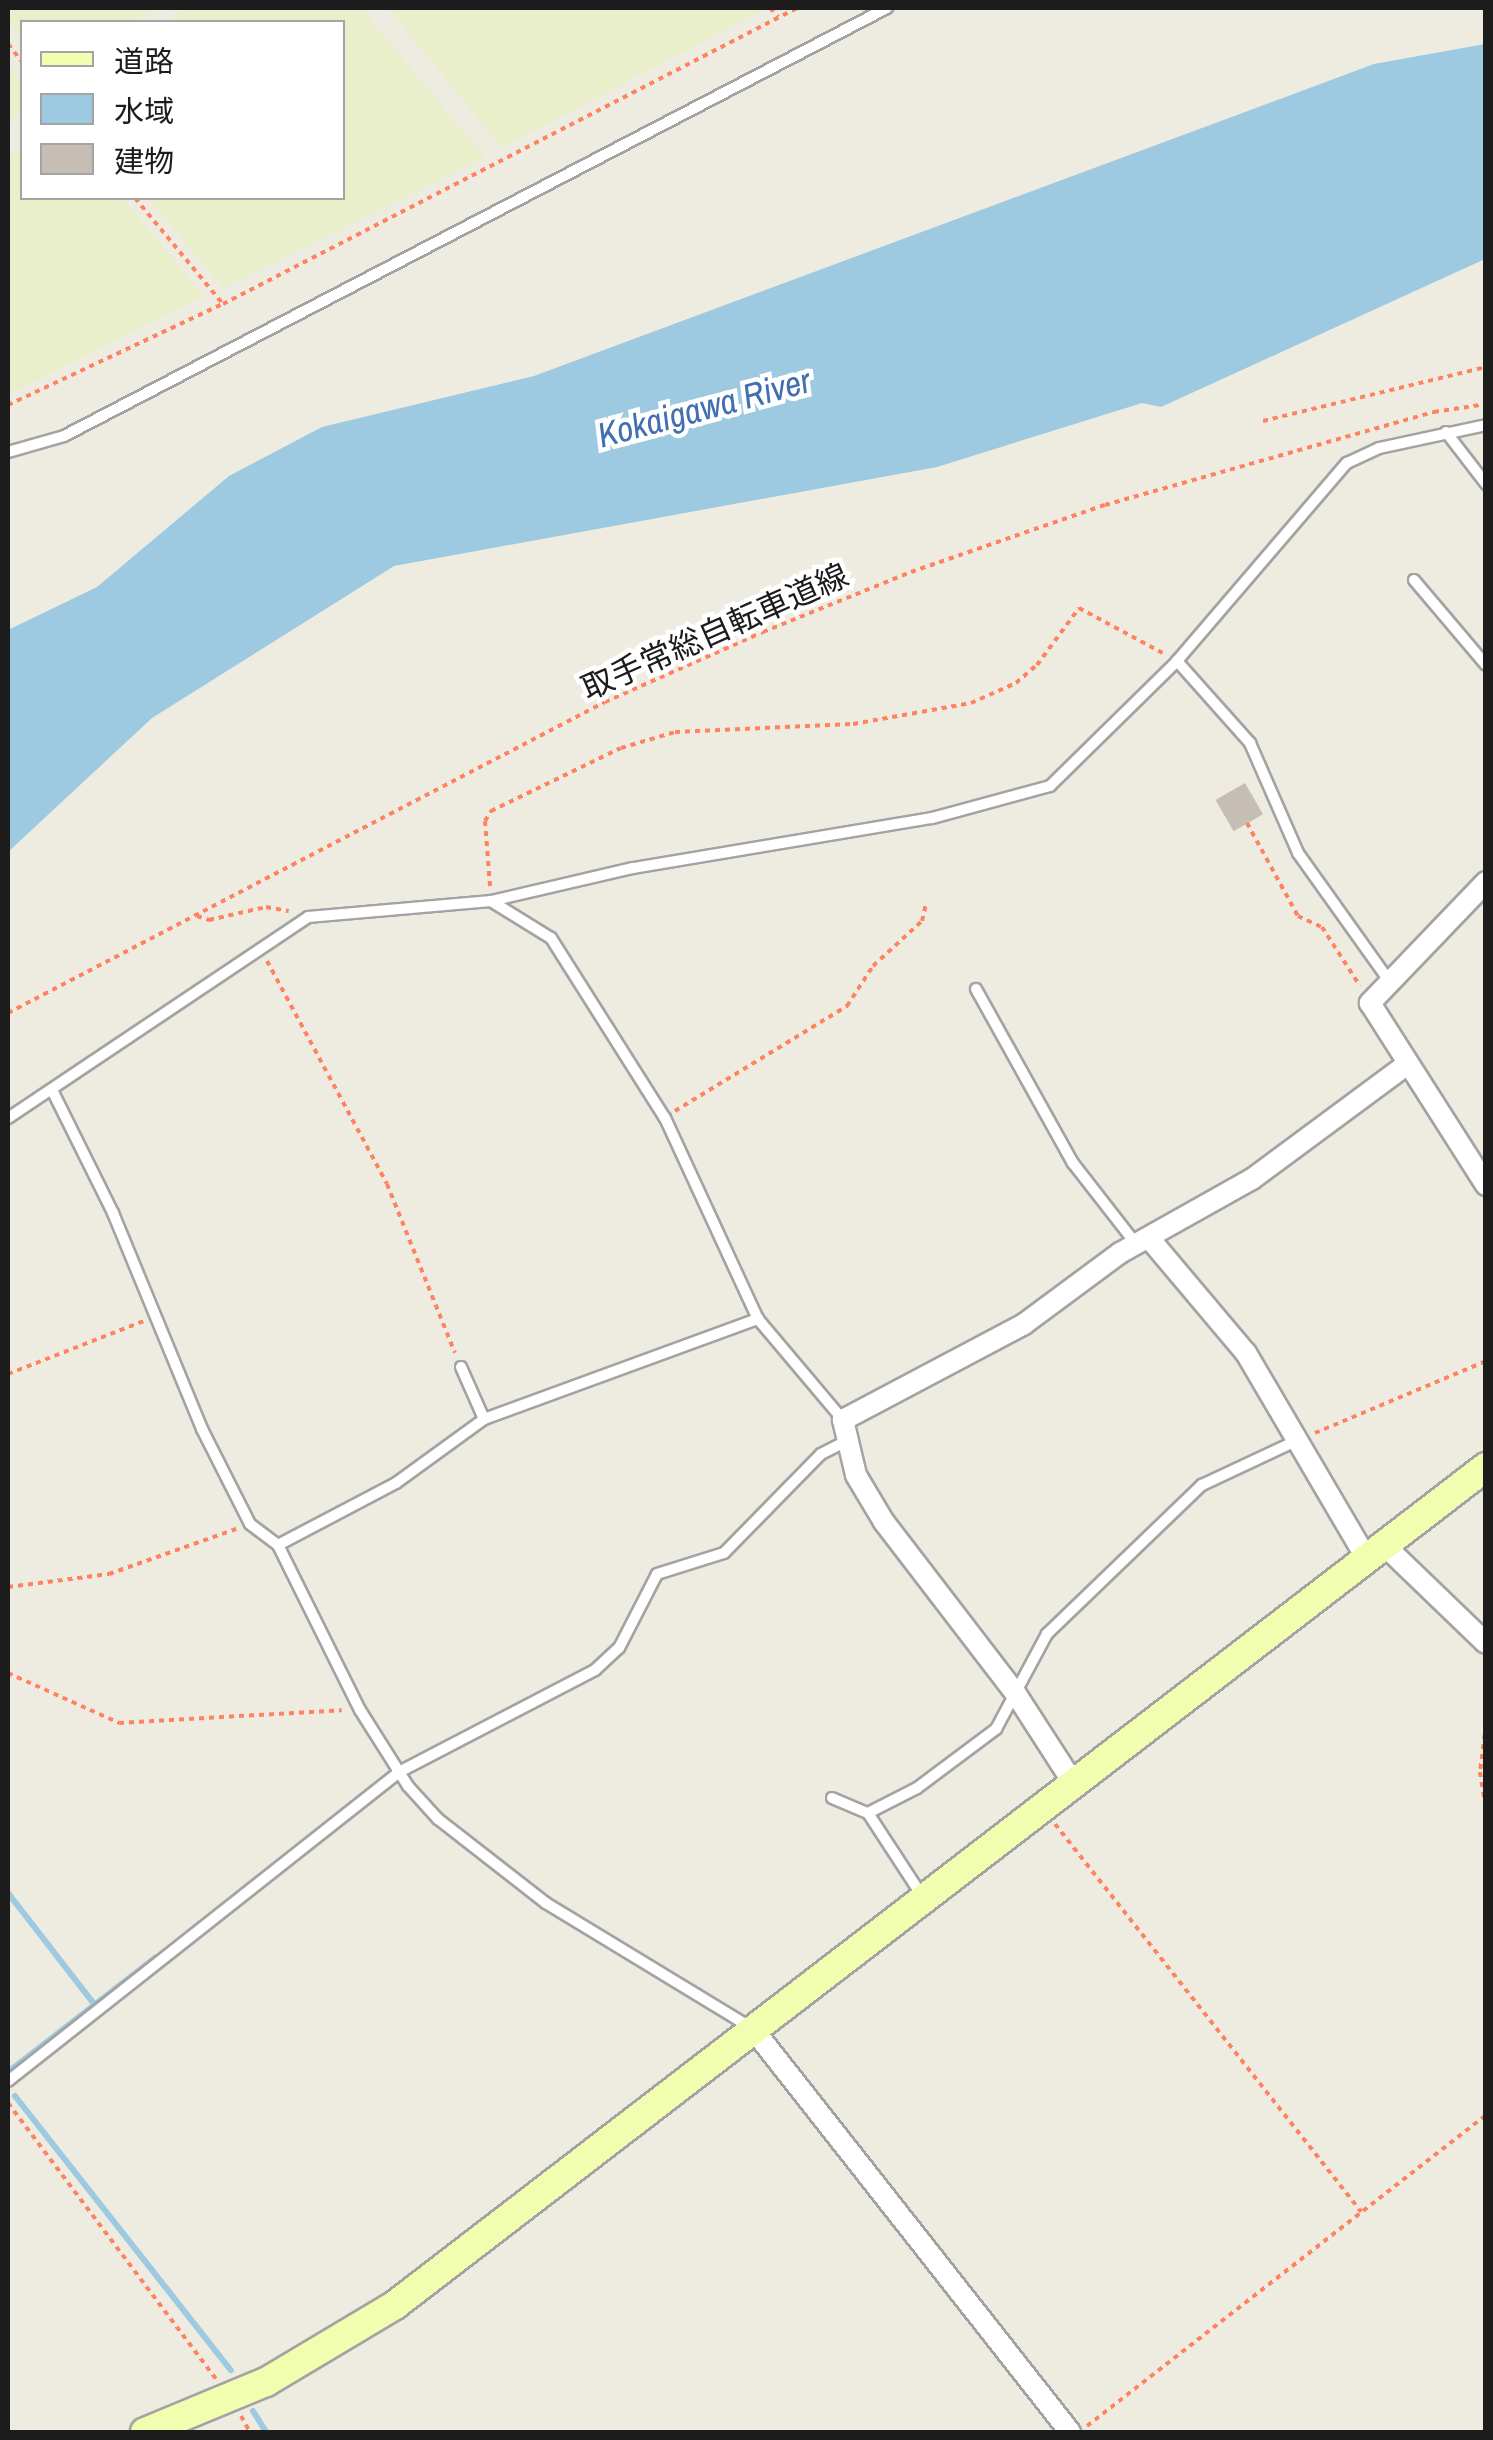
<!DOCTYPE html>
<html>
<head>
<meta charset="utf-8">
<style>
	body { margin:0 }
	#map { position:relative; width:1493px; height:2440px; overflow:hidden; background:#eeebe1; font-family:"Archivo Narrow","Noto Sans JP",sans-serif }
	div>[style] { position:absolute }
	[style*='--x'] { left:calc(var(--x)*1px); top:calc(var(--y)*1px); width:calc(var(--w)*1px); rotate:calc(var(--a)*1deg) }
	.farmland>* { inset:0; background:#e8efca }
	.water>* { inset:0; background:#9dcae0 }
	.stream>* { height:6px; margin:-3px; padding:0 3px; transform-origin:3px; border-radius:3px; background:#9dcae0 }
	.building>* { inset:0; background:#c6beb4; transform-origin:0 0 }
	.path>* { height:4px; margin-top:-2px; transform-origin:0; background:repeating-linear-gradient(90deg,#ff8361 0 5px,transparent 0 10px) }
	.roads { filter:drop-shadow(2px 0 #a3a3a3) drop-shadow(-2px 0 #a3a3a3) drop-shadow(0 2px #a3a3a3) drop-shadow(0 -2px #a3a3a3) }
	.lane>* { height:10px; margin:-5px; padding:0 5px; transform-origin:5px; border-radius:5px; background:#fff }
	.street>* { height:20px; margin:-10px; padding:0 10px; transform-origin:10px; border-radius:10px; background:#fff }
	.secondary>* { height:28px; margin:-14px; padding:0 14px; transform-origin:14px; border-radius:14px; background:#f1feaf }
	span { translate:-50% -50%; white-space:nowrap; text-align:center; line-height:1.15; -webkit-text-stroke:9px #fff; paint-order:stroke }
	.street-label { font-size:32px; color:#1c1c1c }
	.water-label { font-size:35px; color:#426eb2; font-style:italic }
	.frame { position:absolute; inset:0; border:10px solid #1c1c1c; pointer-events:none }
	.legend { position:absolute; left:20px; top:20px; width:325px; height:180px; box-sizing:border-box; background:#fff; border:2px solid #a4a4a4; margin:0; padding:12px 18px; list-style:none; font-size:30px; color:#1c1c1c }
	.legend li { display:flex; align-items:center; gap:20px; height:50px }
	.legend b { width:50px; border:2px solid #a4a4a4 }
</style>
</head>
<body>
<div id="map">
	<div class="farmland">
		<div style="clip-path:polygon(8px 8px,154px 8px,135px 22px,22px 22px,22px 39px,8px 21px)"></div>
		<div style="clip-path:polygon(184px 8px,361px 8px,485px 157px,223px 288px,148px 198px,342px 198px,342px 22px,166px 22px)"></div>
		<div style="clip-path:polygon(388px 8px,759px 8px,762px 10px,502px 148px)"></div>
		<div style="clip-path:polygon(8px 64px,22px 83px,22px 110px,8px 122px)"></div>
		<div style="clip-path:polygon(22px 148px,22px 198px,122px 198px,204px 296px,8px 395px,8px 160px)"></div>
	</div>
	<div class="water">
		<div style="clip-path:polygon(1485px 44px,1485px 259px,1161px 407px,1142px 403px,937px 467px,394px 566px,152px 718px,8px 852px,8px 630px,97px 587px,229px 476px,322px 427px,534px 376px,1374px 64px)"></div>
	</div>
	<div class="stream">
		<div style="--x:8;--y:1893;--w:140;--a:52.2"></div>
		<div style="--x:8;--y:2072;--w:187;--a:-37.8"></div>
		<div style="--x:15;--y:2096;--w:349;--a:51.8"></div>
		<div style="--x:253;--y:2411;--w:25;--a:58"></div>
	</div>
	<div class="building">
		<div style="left:1245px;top:783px;width:36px;height:34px;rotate:60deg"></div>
	</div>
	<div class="path">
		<div style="--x:770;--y:8;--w:12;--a:48"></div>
		<div style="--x:8;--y:44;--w:23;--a:52"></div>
		<div style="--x:135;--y:198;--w:138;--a:50.3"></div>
		<div style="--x:8;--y:405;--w:238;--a:-25.2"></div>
		<div style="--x:223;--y:304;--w:646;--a:-27.28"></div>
		<div style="--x:1263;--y:421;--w:229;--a:-13.6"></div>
		<div style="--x:1247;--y:823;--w:106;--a:61.3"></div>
		<div style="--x:1298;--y:916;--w:26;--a:25"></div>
		<div style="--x:1322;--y:927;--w:70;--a:57.2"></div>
		<div style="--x:490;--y:886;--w:65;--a:-94.4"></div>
		<div style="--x:485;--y:821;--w:12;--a:-59"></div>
		<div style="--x:491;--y:811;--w:144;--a:-25.9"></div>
		<div style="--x:621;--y:748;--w:56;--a:-16.5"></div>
		<div style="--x:675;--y:732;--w:178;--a:-2.6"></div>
		<div style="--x:853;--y:724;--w:120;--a:-10.1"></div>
		<div style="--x:971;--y:703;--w:49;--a:-24"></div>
		<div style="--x:1016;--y:683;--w:28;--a:-41"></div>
		<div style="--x:1037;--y:665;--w:71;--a:-53.6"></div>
		<div style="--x:1079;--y:608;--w:95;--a:28.2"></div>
		<div style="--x:197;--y:916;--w:13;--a:18"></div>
		<div style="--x:209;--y:920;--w:58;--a:-12.8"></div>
		<div style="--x:266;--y:907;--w:23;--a:10"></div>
		<div style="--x:267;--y:961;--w:253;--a:61.7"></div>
		<div style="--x:387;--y:1184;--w:182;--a:68.1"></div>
		<div style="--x:8;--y:1013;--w:673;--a:-27.52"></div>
		<div style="--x:605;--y:702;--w:173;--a:-23.9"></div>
		<div style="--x:763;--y:632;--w:160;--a:-22.1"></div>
		<div style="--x:911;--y:572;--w:205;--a:-19.1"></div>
		<div style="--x:1105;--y:505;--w:342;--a:-15.8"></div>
		<div style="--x:1434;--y:412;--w:53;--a:-8.7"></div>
		<div style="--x:675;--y:1111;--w:202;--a:-31.4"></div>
		<div style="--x:847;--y:1006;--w:48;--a:-57"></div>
		<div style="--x:873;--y:966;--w:67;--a:-42.6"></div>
		<div style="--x:922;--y:921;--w:18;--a:-77"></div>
		<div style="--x:8;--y:1374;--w:146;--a:-21.3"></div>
		<div style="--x:1315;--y:1433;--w:186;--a:-22.8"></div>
		<div style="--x:8;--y:1587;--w:102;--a:-7.3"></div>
		<div style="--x:109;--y:1574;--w:138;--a:-19.5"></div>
		<div style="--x:8;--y:1673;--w:122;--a:24.2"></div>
		<div style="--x:119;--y:1723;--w:223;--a:-3.3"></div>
		<div style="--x:1486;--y:1724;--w:48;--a:97.1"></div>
		<div style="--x:1480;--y:1772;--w:39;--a:81"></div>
		<div style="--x:1055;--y:1824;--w:494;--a:51.7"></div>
		<div style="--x:8;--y:2103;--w:346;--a:53"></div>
		<div style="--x:241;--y:2416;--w:18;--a:61"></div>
		<div style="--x:1087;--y:2426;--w:506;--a:-37.93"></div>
	</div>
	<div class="roads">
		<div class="lane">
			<div style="--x:1446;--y:432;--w:66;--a:52.4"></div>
			<div style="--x:8;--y:452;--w:58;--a:-15.9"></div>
			<div style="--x:64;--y:436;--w:928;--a:-27.48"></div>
			<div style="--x:1414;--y:580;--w:111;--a:49.7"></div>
			<div style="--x:1177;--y:661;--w:110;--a:48.3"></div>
			<div style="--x:1250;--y:743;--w:120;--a:66.4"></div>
			<div style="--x:1298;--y:853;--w:153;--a:54.5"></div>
			<div style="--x:491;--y:901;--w:70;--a:31.7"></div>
			<div style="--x:551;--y:938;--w:213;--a:57.7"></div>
			<div style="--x:665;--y:1118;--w:221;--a:65.2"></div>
			<div style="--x:758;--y:1319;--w:132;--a:49.9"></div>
			<div style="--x:976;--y:989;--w:199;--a:60.9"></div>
			<div style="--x:1073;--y:1163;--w:103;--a:52.1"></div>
			<div style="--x:53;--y:1092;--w:135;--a:63.6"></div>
			<div style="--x:113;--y:1213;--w:234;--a:67.6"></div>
			<div style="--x:202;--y:1429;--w:106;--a:63.2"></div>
			<div style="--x:250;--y:1524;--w:35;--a:37"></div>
			<div style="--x:278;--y:1545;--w:184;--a:63.6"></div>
			<div style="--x:360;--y:1710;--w:90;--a:57.7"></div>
			<div style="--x:408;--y:1786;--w:45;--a:47.7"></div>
			<div style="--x:438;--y:1819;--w:137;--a:37.9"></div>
			<div style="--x:546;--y:1903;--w:242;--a:31.3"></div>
			<div style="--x:8;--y:1118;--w:361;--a:-33.8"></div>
			<div style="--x:308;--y:917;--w:184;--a:-5"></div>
			<div style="--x:491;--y:901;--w:146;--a:-13.1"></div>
			<div style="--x:633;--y:868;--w:303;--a:-9.5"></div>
			<div style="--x:932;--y:818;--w:122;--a:-15.2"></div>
			<div style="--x:1050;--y:786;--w:178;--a:-44.5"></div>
			<div style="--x:1177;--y:661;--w:261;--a:-49.4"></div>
			<div style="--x:1347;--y:463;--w:35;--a:-25"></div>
			<div style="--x:1379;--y:448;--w:109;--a:-12.1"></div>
			<div style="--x:461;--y:1367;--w:57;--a:66.1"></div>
			<div style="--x:278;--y:1545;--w:133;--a:-27.7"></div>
			<div style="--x:396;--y:1483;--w:109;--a:-36"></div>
			<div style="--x:484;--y:1419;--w:292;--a:-20.1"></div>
			<div style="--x:832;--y:1798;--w:39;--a:23"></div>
			<div style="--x:868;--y:1813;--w:103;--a:56.9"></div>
			<div style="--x:868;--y:1813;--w:55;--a:-27"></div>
			<div style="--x:917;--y:1788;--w:99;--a:-36.8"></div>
			<div style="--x:996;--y:1729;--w:108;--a:-61.8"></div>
			<div style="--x:1047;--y:1634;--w:215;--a:-43.9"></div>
			<div style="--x:1202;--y:1485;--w:108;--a:-25.1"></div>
			<div style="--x:8;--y:2081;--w:498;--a:-38.3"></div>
			<div style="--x:399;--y:1772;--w:221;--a:-27.5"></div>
			<div style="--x:595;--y:1670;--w:33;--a:-43"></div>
			<div style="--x:619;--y:1648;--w:83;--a:-62.8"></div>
			<div style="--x:657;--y:1574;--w:70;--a:-17.4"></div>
			<div style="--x:724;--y:1553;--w:139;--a:-45.6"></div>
			<div style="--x:821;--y:1454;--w:27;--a:-27"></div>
		</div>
		<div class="street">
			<div style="--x:1486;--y:882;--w:168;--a:133.8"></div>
			<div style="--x:1370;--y:1003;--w:216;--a:57.5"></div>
			<div style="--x:1149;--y:1238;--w:150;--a:49.9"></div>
			<div style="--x:1246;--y:1353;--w:239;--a:59.6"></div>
			<div style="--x:1384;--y:1545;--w:141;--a:43.9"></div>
			<div style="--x:1074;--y:1784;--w:107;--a:-122.8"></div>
			<div style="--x:1016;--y:1694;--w:217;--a:-127.5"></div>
			<div style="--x:884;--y:1522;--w:55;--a:-120.8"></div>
			<div style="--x:856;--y:1475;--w:57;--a:-103.3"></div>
			<div style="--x:843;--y:1420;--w:205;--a:-27.9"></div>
			<div style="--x:1024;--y:1324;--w:119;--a:-36.5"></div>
			<div style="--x:1120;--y:1253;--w:151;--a:-29.3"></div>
			<div style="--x:1252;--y:1179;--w:192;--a:-36.5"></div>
			<div style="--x:753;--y:2029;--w:513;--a:51.81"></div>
		</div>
		<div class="secondary">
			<div style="--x:145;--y:2432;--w:131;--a:-22.5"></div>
			<div style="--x:266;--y:2382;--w:150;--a:-30.8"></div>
			<div style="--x:395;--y:2305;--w:1376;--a:-37.53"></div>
		</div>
	</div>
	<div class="street-label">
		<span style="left:715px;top:632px;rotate:-24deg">取手常総自転車道線</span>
	</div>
	<div class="water-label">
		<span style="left:704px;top:408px;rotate:-15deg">Kokaigawa River</span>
	</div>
	<div class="frame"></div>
	<ul class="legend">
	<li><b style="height:12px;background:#f1feaf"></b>道路</li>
	<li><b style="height:28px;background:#9dcae0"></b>水域</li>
	<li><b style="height:28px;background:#c6beb4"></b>建物</li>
	</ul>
</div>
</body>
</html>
